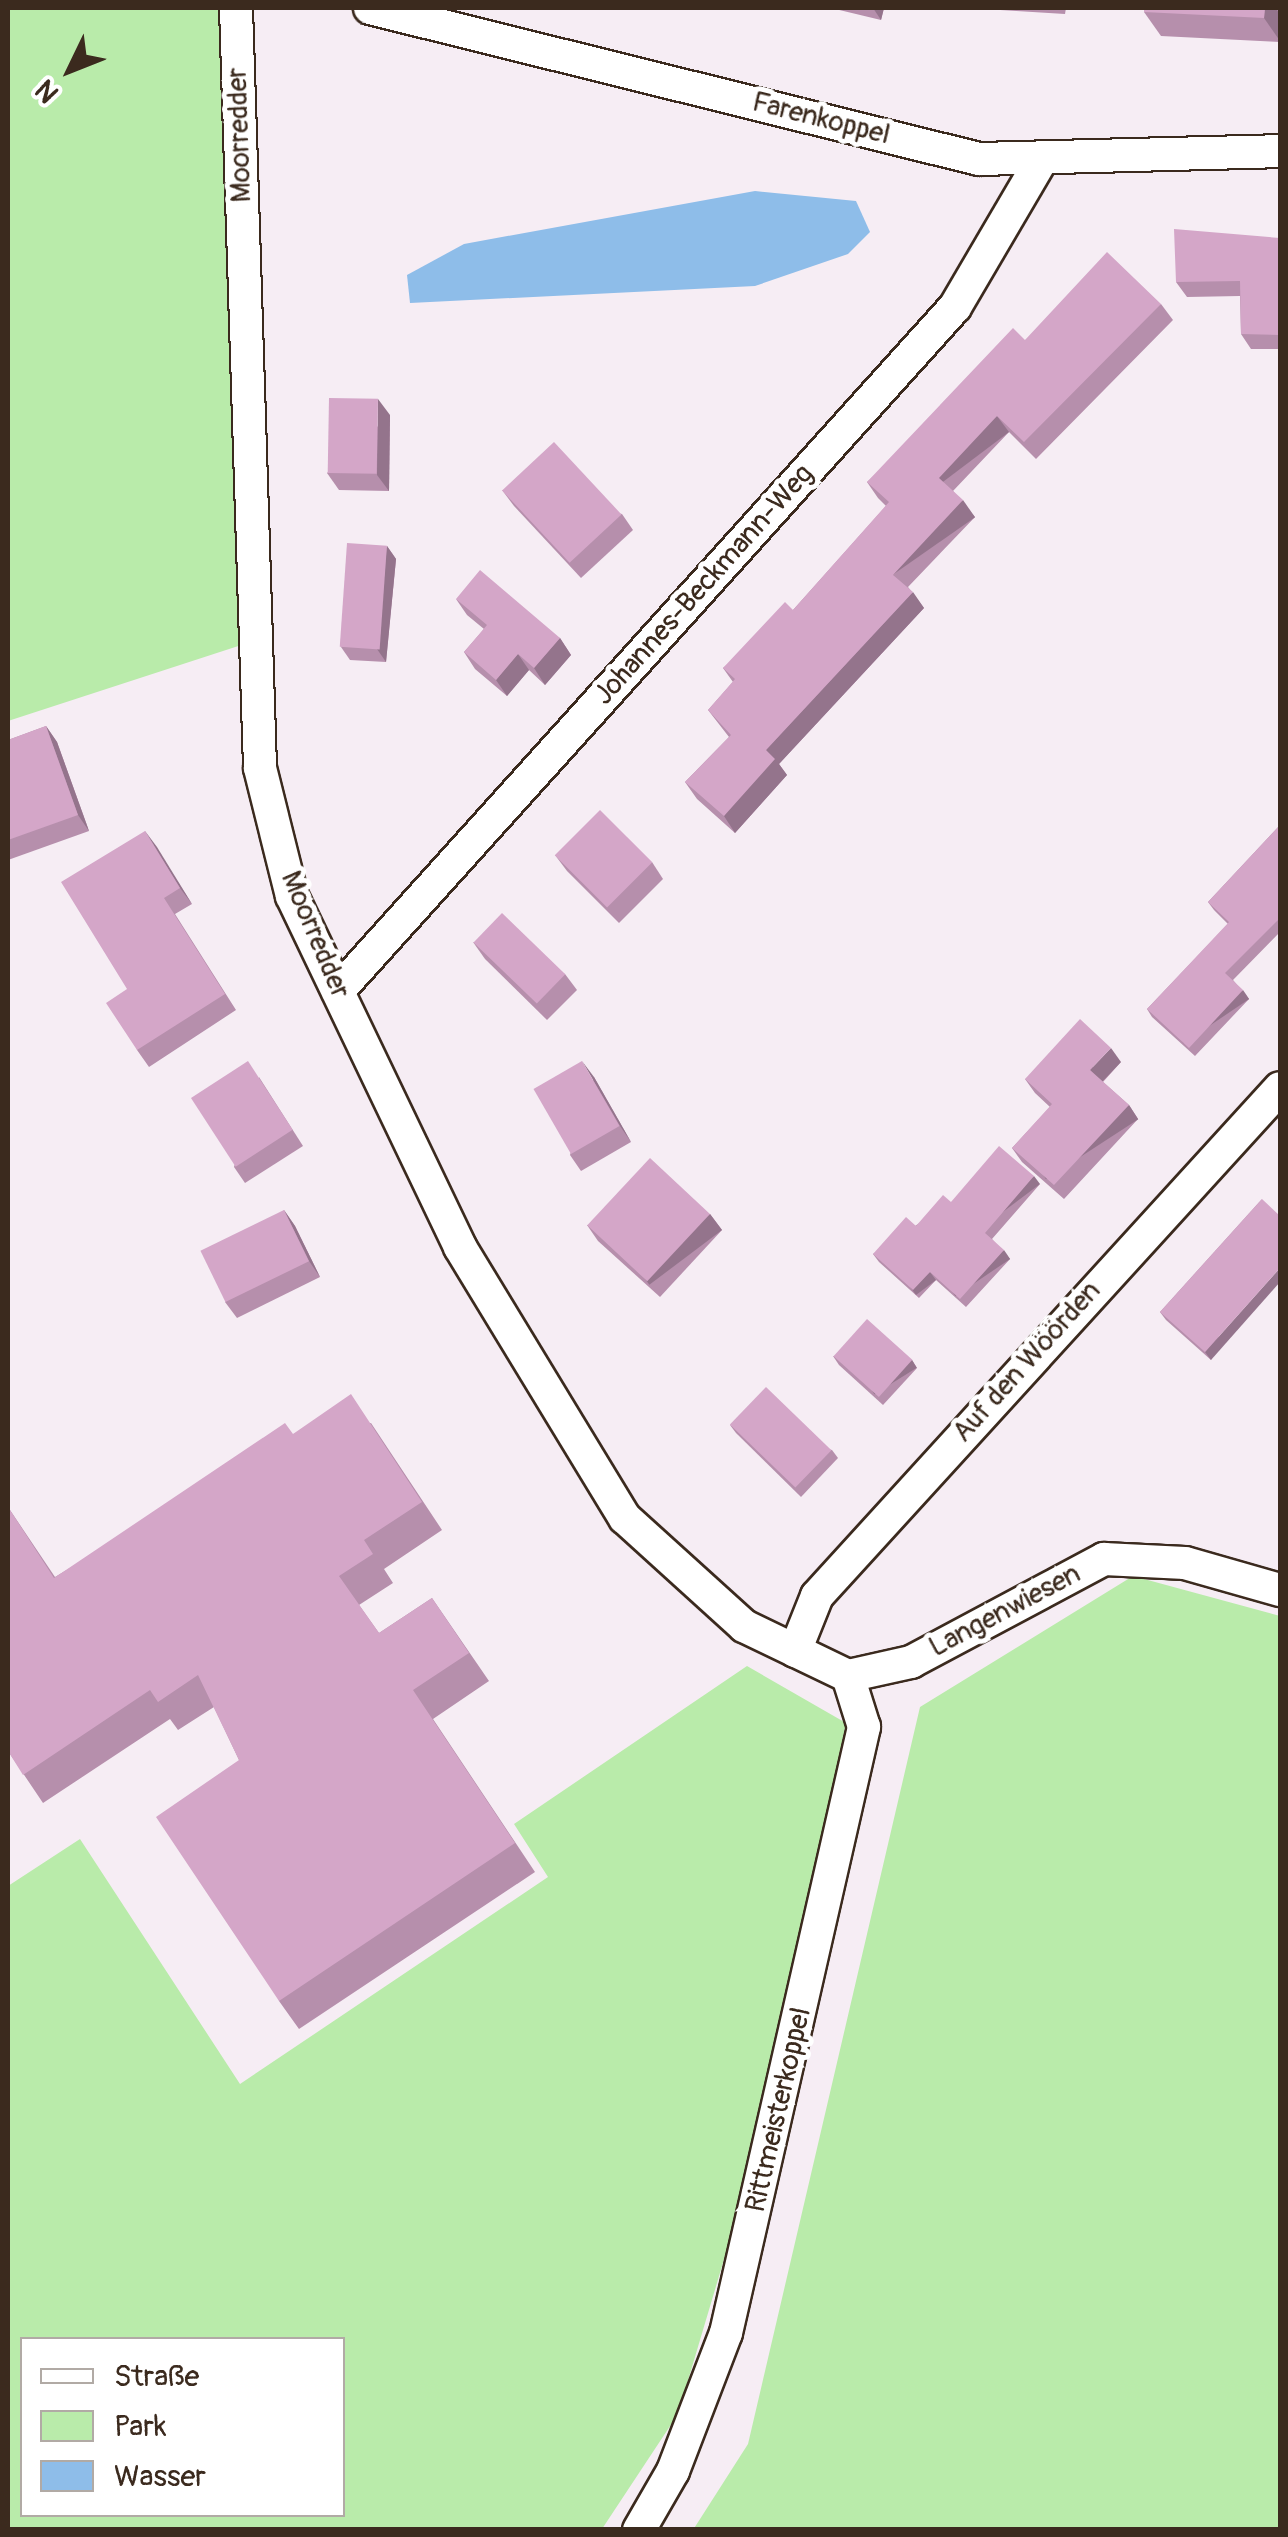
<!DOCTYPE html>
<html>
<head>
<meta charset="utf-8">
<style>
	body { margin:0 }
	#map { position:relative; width:1288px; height:2537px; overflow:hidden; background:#f6edf4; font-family:Pangolin,sans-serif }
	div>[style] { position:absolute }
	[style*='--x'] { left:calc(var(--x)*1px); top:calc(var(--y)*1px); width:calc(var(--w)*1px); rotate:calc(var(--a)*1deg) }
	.green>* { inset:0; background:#b9ebaa }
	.water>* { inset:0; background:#8ebde9 }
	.roads { filter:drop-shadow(2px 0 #3b2a1e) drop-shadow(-2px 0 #3b2a1e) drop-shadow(0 2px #3b2a1e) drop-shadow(0 -2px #3b2a1e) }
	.street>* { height:32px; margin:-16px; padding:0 16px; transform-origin:16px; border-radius:16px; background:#fff }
	.wall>* { inset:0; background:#b68fac }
	.shaded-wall>* { inset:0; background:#94748c; transform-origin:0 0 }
	.building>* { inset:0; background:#d4a6c8; transform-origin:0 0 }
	span { translate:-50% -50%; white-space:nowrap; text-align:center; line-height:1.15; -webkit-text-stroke:10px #fff; paint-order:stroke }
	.street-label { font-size:28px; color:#3b2a1e }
	.frame { position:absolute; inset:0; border:10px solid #3b2a1e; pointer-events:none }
	.legend { position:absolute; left:20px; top:2337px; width:325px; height:180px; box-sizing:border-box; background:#fff; border:2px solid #b1aaa5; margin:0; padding:12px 18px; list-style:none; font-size:30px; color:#3b2a1e }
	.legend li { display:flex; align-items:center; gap:20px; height:50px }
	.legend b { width:50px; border:2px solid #b1aaa5 }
	.north { position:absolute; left:20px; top:20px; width:100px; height:100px; -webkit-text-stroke:8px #fff; paint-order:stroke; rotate:227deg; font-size:28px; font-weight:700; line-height:40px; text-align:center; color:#3b2a1e }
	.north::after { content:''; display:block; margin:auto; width:35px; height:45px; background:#3b2a1e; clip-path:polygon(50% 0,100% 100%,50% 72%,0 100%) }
</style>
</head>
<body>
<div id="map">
	<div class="green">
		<div style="clip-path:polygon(8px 8px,236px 8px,257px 640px,8px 721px)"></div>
		<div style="clip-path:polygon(1133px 1576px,1280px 1616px,1280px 2529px,693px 2530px,748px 2444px,920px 1707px)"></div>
		<div style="clip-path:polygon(evenodd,747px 1666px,846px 1723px,761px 2135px,678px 2414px,602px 2529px,8px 2530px,8px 1886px,80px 1839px,240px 2084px,548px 1877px,514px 1824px,747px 1666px,22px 2340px,342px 2340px,342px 2514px,22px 2514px,22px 2340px)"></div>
	</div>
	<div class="water">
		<div style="clip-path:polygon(755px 191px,856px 201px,870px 232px,848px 254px,755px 286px,410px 303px,407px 275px,464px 244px)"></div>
	</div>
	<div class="roads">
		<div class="street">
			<div style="--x:236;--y:8;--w:760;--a:88.19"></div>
			<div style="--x:260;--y:768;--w:132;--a:76"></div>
			<div style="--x:292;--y:896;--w:389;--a:64.4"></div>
			<div style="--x:460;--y:1247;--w:317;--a:58.7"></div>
			<div style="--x:625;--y:1518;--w:161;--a:42.2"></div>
			<div style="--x:744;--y:1626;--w:115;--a:25.7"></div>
			<div style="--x:370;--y:8;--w:627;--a:13.93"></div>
			<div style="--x:979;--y:159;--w:301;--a:-1.5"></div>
			<div style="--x:338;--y:991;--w:921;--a:-47.95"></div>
			<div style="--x:955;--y:307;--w:172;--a:-59.6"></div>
			<div style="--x:795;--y:1651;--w:59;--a:-68.2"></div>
			<div style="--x:817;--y:1596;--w:687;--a:-47.65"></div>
			<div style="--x:848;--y:1676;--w:65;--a:-12.5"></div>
			<div style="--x:911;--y:1662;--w:219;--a:-28.1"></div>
			<div style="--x:1104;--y:1559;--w:81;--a:2.8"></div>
			<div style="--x:1185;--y:1563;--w:99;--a:15.9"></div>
			<div style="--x:639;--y:2530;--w:68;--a:-60"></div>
			<div style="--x:673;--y:2471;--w:148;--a:-69"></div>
			<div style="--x:726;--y:2333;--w:622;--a:-77.17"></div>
			<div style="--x:864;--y:1727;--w:53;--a:-107.4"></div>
		</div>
	</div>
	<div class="wall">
		<div style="clip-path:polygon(831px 8px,884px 8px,881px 20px)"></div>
		<div style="clip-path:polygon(982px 8px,1066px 8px,1065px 14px,984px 9px)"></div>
		<div style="clip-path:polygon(1144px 8px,1280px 8px,1280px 42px,1161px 36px,1144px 12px)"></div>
		<div style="clip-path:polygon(1280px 238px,1280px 349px,1251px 349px,1241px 334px,1240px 296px,1187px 297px,1176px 282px)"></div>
		<div style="clip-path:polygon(1161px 304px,1173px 320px,1036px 459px,1009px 432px,953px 491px,975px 517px,908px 587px,924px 608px,779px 764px,787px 775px,735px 833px,697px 799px,685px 782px,729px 737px,708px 710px,733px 682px,723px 668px,793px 610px,886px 506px,878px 498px,867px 482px,1025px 340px)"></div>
		<div style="clip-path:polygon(390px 415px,389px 491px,339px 490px,327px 473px)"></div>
		<div style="clip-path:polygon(502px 490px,622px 514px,633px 530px,581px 578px,514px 506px)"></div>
		<div style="clip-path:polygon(387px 546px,396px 559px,386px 662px,350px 660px,341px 647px)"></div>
		<div style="clip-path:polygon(456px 599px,560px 638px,571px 655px,545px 685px,529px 670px,507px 696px,475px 669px,464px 652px,484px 629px,467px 615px)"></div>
		<div style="clip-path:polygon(46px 726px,57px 742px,89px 831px,8px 860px,8px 740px)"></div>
		<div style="clip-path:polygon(1280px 825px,1280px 932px,1233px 980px,1249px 999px,1195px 1056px,1152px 1017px,1147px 1009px,1228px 924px,1214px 910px,1208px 902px)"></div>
		<div style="clip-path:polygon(145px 831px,192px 904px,175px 914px,236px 1010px,149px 1067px,137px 1050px,127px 989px)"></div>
		<div style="clip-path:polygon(555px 855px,652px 862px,663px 879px,619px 923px,567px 871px)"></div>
		<div style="clip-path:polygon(473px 942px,565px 974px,577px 990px,547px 1020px,485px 959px)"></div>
		<div style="clip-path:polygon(1121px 1062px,1103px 1082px,1129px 1105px,1138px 1119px,1064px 1199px,1022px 1162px,1012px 1148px,1050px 1107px,1035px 1093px,1025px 1079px)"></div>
		<div style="clip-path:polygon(259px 1077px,303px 1146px,245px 1183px,234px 1167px)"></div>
		<div style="clip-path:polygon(594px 1077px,631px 1142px,581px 1171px,570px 1155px)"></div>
		<div style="clip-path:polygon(1040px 1184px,992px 1239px,1010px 1259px,966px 1307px,936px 1280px,919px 1298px,879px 1262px,873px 1254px,951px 1202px)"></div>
		<div style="clip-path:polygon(1262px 1199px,1211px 1360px,1166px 1320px,1160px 1312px)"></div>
		<div style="clip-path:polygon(284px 1210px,295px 1226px,320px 1277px,237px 1318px,225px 1302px)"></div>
		<div style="clip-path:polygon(710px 1214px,722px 1230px,660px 1297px,598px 1241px,587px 1225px)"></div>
		<div style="clip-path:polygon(833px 1356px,912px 1360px,917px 1368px,883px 1405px,839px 1365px)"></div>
		<div style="clip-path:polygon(371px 1423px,442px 1530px,384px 1569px,393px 1583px,359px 1605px,379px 1633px,432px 1598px,489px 1681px,433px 1719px,535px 1872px,299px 2029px,279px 2001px,239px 1760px,214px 1707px,178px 1730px,170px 1719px,43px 1803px,8px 1751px,10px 1510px,55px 1577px,293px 1434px)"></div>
		<div style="clip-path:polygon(730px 1425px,832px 1450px,838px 1458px,801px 1497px,736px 1433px)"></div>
	</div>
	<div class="shaded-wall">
		<div style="clip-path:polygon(873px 8px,884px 8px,881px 20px)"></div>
		<div style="clip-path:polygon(1265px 8px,1276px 8px,1280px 15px,1280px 41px,1264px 18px)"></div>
		<div style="clip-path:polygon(378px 399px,390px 415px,389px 491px,377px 475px)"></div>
		<div style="left:997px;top:416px;width:20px;height:85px;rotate:53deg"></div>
		<div style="left:963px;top:500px;width:21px;height:103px;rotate:55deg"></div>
		<div style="clip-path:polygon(387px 546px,396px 559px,386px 662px,377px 649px)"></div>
		<div style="clip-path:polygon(913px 592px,924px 608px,779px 764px,787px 775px,735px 833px,724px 816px,766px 750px)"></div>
		<div style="clip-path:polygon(560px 638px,571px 655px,545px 685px,534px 668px)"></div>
		<div style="clip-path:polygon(518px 654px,529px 670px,507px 696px,496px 680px)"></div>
		<div style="clip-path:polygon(46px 726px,57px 742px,89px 831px,78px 815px)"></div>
		<div style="clip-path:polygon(145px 831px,157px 847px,192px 904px,180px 888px)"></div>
		<div style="left:1243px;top:990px;width:11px;height:79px;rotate:56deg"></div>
		<div style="clip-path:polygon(1111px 1048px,1121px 1062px,1100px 1084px,1090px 1070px)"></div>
		<div style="clip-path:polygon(582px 1061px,594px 1077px,631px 1142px,620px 1126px)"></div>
		<div style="left:1129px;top:1105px;width:17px;height:110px;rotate:57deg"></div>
		<div style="left:1034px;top:1176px;width:10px;height:75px;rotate:53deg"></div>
		<div style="clip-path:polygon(284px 1210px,295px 1226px,320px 1277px,309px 1261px)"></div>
		<div style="left:710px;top:1214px;width:20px;height:91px;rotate:53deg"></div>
		<div style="left:1004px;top:1250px;width:11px;height:66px;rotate:56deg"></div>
		<div style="clip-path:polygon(1280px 1268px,1280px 1282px,1211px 1360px,1205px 1352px)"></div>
		<div style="left:930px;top:1272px;width:10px;height:25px;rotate:53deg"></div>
		<div style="left:912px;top:1360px;width:9px;height:50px;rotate:58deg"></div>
	</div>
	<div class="building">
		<div style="clip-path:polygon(1144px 8px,1265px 8px,1264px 18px,1144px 12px)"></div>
		<div style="clip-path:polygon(1174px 229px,1280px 238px,1280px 335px,1241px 334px,1240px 281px,1176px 282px)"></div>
		<div style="clip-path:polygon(1107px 252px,1161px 304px,1024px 442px,997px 416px,939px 478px,963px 500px,893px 575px,913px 592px,766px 750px,775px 759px,724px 816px,685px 782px,731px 735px,708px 710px,735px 679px,723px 668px,785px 602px,793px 610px,889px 502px,867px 482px,1013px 328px,1025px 340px)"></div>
		<div style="left:329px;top:398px;width:49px;height:75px;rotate:1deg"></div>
		<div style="left:554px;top:442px;width:99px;height:71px;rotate:47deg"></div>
		<div style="left:347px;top:543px;width:40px;height:104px;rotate:4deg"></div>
		<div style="clip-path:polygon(480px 570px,560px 638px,534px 668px,518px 654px,496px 680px,464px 652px,487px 625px,456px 599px)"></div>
		<div style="clip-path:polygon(46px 726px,78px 815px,8px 840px,8px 740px)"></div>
		<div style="left:600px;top:810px;width:74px;height:64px;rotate:45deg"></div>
		<div style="clip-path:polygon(1280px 825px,1280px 918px,1225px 973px,1243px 990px,1189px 1048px,1147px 1009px,1229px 922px,1208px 902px)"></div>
		<div style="clip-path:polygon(145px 831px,180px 888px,164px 898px,225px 994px,137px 1050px,106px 1003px,127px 989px,61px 882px)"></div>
		<div style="left:502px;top:913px;width:88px;height:41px;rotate:44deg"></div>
		<div style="clip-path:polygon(1080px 1019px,1111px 1048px,1090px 1070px,1129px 1105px,1054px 1185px,1012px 1148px,1052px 1104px,1025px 1079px)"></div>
		<div style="left:248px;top:1061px;width:82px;height:68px;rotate:57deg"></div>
		<div style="left:582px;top:1061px;width:75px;height:56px;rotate:60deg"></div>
		<div style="clip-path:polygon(999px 1146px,1034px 1176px,985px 1233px,1004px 1250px,960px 1299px,930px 1272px,913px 1290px,873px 1254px,906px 1217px,916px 1226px,943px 1195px,951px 1202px)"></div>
		<div style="left:650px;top:1158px;width:82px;height:92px;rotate:43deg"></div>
		<div style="clip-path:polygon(1262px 1199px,1280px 1216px,1280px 1268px,1205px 1352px,1160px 1312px)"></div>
		<div style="left:284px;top:1210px;width:57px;height:93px;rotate:64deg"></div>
		<div style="left:867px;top:1319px;width:61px;height:50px;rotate:42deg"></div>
		<div style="left:766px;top:1387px;width:91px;height:52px;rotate:44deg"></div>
		<div style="clip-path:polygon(351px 1394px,422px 1502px,364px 1540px,373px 1554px,339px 1576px,379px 1633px,432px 1598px,469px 1653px,413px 1690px,515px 1843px,279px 2001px,156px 1817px,239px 1760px,198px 1675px,158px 1702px,150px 1690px,23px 1775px,8px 1751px,8px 1512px,10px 1510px,54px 1578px,285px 1423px,293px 1434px)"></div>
	</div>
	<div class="street-label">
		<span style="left:821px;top:119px;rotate:14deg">Farenkoppel</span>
		<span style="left:240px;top:135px;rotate:-92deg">Moorredder</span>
		<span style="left:704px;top:585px;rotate:-48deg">Johannes-Beckmann-Weg</span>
		<span style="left:315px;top:935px;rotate:67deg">Moorredder</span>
		<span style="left:1027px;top:1362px;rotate:-48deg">Auf den Wöörden</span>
		<span style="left:1005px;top:1611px;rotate:-28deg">Langenwiesen</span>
		<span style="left:779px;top:2110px;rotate:-77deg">Rittmeisterkoppel</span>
	</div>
	<div class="frame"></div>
	<ul class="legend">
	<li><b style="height:12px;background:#fff"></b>Straße</li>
	<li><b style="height:28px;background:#b9ebaa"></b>Park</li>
	<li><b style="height:28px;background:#8ebde9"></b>Wasser</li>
	</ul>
	<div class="north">N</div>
</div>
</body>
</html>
